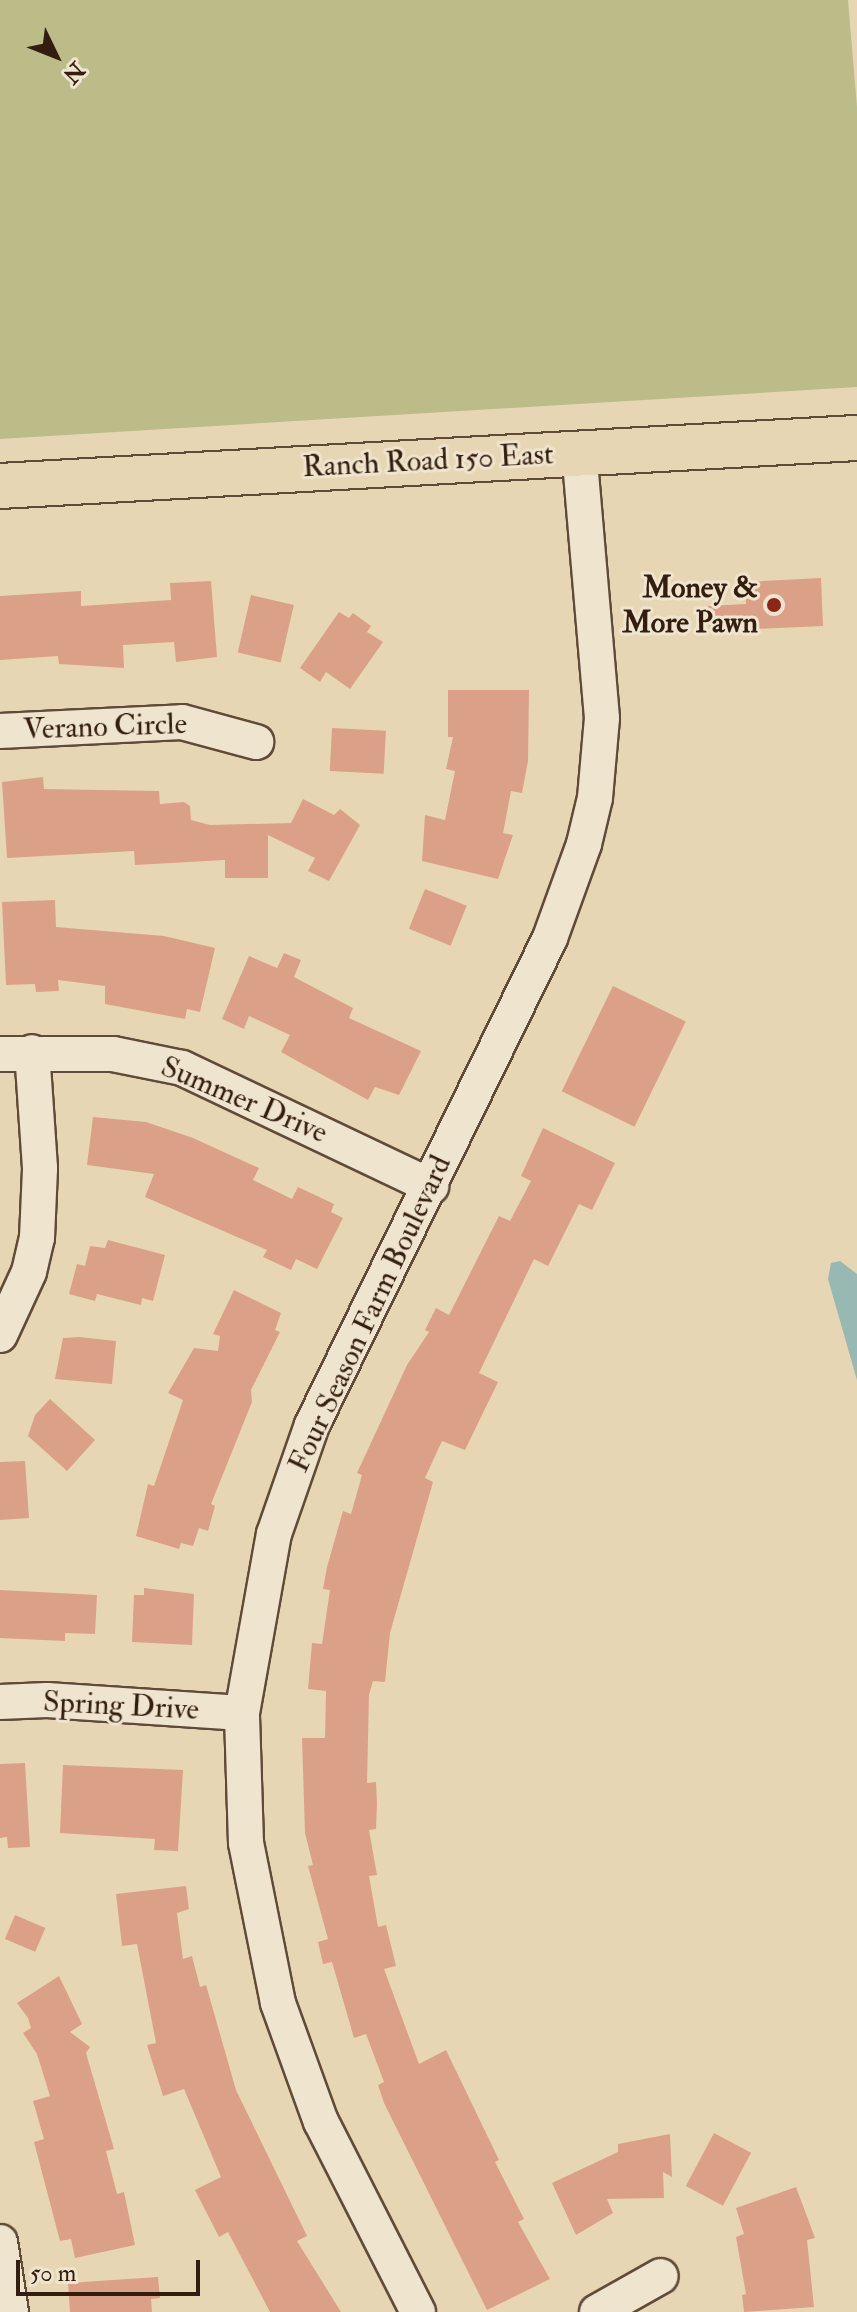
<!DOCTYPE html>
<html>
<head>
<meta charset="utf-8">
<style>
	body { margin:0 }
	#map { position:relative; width:857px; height:2312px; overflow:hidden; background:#e7d6b4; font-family:"IM FELL Double Pica",serif }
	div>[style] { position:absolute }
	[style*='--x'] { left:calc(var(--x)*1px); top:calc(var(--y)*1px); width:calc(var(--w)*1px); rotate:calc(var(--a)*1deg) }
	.green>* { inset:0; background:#bcbc89 }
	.water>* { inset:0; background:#98b8b4 }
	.building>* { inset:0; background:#dba188; transform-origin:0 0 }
	.roads { filter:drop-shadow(2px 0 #604b38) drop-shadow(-2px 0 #604b38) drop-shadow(0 2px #604b38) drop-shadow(0 -2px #604b38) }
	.minor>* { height:34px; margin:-17px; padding:0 17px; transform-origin:17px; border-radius:17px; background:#efe4ce }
	.major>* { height:44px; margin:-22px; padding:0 22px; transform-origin:22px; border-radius:22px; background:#e7d6b4 }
	.dots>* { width:22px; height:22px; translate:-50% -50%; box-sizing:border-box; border:4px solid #efe4ce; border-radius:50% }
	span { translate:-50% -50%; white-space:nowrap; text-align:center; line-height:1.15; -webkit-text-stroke:6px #efe4ce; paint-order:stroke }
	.street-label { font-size:30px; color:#331d0e }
	.poi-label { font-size:30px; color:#331d0e; font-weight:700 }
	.right { translate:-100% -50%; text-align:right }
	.north { position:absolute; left:16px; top:16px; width:80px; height:80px; -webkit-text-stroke:6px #efe4ce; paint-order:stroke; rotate:133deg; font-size:22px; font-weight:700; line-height:32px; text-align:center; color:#331d0e }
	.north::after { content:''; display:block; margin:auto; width:28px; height:36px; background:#331d0e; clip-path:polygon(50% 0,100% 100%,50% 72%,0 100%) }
	.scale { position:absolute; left:16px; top:2260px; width:184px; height:36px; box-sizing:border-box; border:4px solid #331d0e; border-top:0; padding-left:10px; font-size:24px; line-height:28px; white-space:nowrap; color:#331d0e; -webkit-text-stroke:6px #efe4ce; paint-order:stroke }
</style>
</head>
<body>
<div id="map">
	<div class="green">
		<div style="clip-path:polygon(0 0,848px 0,857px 107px,857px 387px,0 439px)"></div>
	</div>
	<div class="water">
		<div style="clip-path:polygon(840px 1261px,857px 1274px,857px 1380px,828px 1279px,831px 1263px)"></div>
	</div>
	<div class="building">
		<div style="clip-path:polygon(821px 578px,823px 626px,710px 631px,708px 606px,746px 604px,745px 582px)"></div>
		<div style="clip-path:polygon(211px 581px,217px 657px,176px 662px,174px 642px,123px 645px,124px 668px,59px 664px,58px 656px,0 660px,0 596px,81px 591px,81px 606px,171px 600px,170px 583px)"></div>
		<div style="left:251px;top:595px;width:44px;height:59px;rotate:13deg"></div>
		<div style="clip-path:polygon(339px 612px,349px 618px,353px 613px,371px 626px,367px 632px,383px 642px,350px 689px,326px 672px,320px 682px,300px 668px)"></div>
		<div style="clip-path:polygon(448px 690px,529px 690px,528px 761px,522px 793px,511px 791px,503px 833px,513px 835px,498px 879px,422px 861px,425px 815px,445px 820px,455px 771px,446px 769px,453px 737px,448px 737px)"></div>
		<div style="left:332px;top:728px;width:54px;height:43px;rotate:3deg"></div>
		<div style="clip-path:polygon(43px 777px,44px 789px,159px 791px,160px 804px,184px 802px,190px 806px,191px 820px,210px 825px,291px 823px,303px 799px,334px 815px,340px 809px,360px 825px,329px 881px,308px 871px,315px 858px,268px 835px,268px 878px,225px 878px,225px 860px,135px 865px,134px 851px,7px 858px,2px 782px)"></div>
		<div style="left:425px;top:889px;width:45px;height:43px;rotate:22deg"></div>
		<div style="clip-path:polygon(55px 900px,56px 927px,164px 936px,215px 948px,200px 1012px,187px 1009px,185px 1019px,105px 1004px,105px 986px,58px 980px,59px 991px,36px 992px,35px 984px,6px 985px,2px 902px)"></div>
		<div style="clip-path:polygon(284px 953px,301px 960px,294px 977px,353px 1008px,349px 1018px,421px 1051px,399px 1095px,375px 1087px,368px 1100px,281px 1052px,290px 1035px,249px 1016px,244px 1029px,222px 1019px,249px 956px,277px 968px)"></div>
		<div style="left:613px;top:986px;width:81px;height:117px;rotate:26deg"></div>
		<div style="clip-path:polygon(93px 1117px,146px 1122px,193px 1138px,259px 1168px,253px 1180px,292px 1199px,298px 1187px,334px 1204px,331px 1212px,343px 1218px,317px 1269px,296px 1259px,291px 1270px,263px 1257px,267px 1250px,145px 1197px,154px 1174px,87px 1165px)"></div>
		<div style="clip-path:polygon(543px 1128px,615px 1163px,592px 1210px,579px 1204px,548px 1266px,534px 1259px,479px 1373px,498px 1382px,465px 1450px,442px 1441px,425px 1478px,433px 1482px,390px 1633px,385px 1682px,373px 1681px,369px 1695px,367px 1783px,376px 1782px,377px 1803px,376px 1829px,369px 1830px,377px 1875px,369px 1876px,378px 1927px,386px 1925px,396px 1966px,384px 1969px,419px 2064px,446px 2050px,499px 2160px,495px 2162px,524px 2219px,518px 2222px,550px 2279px,487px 2310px,384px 2103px,378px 2085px,384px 2082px,366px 2034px,354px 2038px,332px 1962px,323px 1964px,318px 1942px,328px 1939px,308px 1866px,313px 1865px,305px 1833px,302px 1738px,325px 1738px,326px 1691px,308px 1689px,312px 1643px,322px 1644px,330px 1590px,323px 1589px,327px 1567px,343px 1511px,351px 1514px,362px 1475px,357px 1473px,407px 1365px,429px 1332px,425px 1330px,436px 1308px,449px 1315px,499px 1216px,510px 1221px,531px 1181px,521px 1176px)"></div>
		<div style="clip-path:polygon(108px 1240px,165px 1255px,153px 1301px,142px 1298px,141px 1305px,97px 1294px,95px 1301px,69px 1294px,77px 1264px,85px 1266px,90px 1246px,105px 1248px)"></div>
		<div style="clip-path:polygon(234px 1290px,281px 1313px,275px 1330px,280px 1332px,251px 1390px,252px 1402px,211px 1504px,215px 1506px,208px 1531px,199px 1528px,193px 1546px,181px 1543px,179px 1549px,136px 1536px,148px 1484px,154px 1486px,183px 1400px,168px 1393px,194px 1348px,218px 1351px,220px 1336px,213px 1334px)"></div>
		<div style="clip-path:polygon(79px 1337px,116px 1341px,112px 1384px,55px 1379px,63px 1338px)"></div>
		<div style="clip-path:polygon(50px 1399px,95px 1440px,67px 1471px,28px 1436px,35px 1415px)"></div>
		<div style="clip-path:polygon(25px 1461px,29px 1518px,0 1520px,0 1462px)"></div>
		<div style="clip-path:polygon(144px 1588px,194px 1594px,192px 1645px,132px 1642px,134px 1595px,144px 1595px)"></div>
		<div style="clip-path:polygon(0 1590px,97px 1595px,95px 1634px,65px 1633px,65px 1641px,0 1638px)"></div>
		<div style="clip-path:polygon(25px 1763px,30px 1847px,8px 1848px,7px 1837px,0 1838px,0 1764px)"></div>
		<div style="clip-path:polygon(63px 1765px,183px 1770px,178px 1851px,154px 1850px,155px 1839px,60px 1833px)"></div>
		<div style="clip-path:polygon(186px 1886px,189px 1909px,177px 1913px,183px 1959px,192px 1956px,200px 1987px,206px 1985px,236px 2090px,307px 2236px,297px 2241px,341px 2312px,270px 2312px,228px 2232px,219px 2237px,195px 2190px,221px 2177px,184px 2089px,163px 2096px,147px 2045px,156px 2043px,137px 1944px,122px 1946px,116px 1894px)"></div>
		<div style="left:15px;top:1915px;width:33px;height:26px;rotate:23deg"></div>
		<div style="clip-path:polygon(59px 1976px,82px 2024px,70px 2032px,90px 2047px,86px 2053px,114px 2149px,106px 2151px,117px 2194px,124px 2192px,135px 2245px,75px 2258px,71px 2239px,60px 2241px,34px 2142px,44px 2139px,33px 2101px,50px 2096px,37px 2054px,23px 2033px,31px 2028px,28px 2018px,17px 2003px)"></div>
		<div style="left:714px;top:2133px;width:42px;height:60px;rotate:28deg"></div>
		<div style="clip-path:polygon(670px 2134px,672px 2177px,663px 2172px,664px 2198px,607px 2199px,613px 2213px,576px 2235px,552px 2183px,618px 2152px,618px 2144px)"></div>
		<div style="clip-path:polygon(796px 2187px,815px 2238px,807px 2240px,814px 2307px,744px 2312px,742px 2295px,746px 2294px,736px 2237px,744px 2234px,736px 2208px)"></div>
		<div style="clip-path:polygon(158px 2277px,160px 2298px,151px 2299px,152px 2312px,70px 2312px,68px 2283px)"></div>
	</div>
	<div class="roads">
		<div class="minor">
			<div style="--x:0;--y:731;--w:182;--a:-2.8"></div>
			<div style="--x:182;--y:722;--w:77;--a:15.1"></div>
			<div style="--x:0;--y:1054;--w:113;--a:0"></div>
			<div style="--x:113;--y:1054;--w:70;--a:11.5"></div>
			<div style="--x:182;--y:1068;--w:276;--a:25.4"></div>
			<div style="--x:0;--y:1335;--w:69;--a:-65.3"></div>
			<div style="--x:29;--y:1272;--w:35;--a:-77"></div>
			<div style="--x:37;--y:1238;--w:70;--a:-87.5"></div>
			<div style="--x:40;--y:1168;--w:116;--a:-93.9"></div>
			<div style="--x:0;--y:1702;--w:47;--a:-2.4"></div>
			<div style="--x:47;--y:1700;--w:195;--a:3.8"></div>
			<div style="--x:0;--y:2242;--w:71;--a:81.1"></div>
			<div style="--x:418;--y:2312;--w:213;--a:-117"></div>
			<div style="--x:321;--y:2122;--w:127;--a:-109.9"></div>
			<div style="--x:278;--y:2003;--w:163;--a:-101.3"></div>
			<div style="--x:246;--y:1843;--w:130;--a:-91.8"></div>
			<div style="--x:242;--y:1713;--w:182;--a:-79.9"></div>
			<div style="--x:274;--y:1534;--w:115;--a:-70.8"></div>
			<div style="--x:312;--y:1425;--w:542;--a:-63.95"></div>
			<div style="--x:550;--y:938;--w:100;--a:-70.1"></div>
			<div style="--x:584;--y:844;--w:47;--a:-76.6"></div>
			<div style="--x:595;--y:798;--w:80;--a:-85"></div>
			<div style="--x:602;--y:718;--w:267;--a:-94.9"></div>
			<div style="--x:597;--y:2312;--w:73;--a:-29.4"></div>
		</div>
		<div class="major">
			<div style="--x:0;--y:486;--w:858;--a:-3.21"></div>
		</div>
	</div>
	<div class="dots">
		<div style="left:774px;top:605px;background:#8f2418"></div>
	</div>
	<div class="street-label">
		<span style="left:428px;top:461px;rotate:-3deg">Ranch Road 150 East</span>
		<span style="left:105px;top:727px;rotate:-2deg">Verano Circle</span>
		<span style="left:244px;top:1100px;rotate:23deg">Summer Drive</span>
		<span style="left:370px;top:1314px;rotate:-65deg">Four Season Farm Boulevard</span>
		<span style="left:121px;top:1706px;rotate:3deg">Spring Drive</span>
	</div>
	<div class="poi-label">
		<span class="right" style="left:758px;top:605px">Money &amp;<br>More Pawn</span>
	</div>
	<div class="north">N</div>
	<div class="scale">50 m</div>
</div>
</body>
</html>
